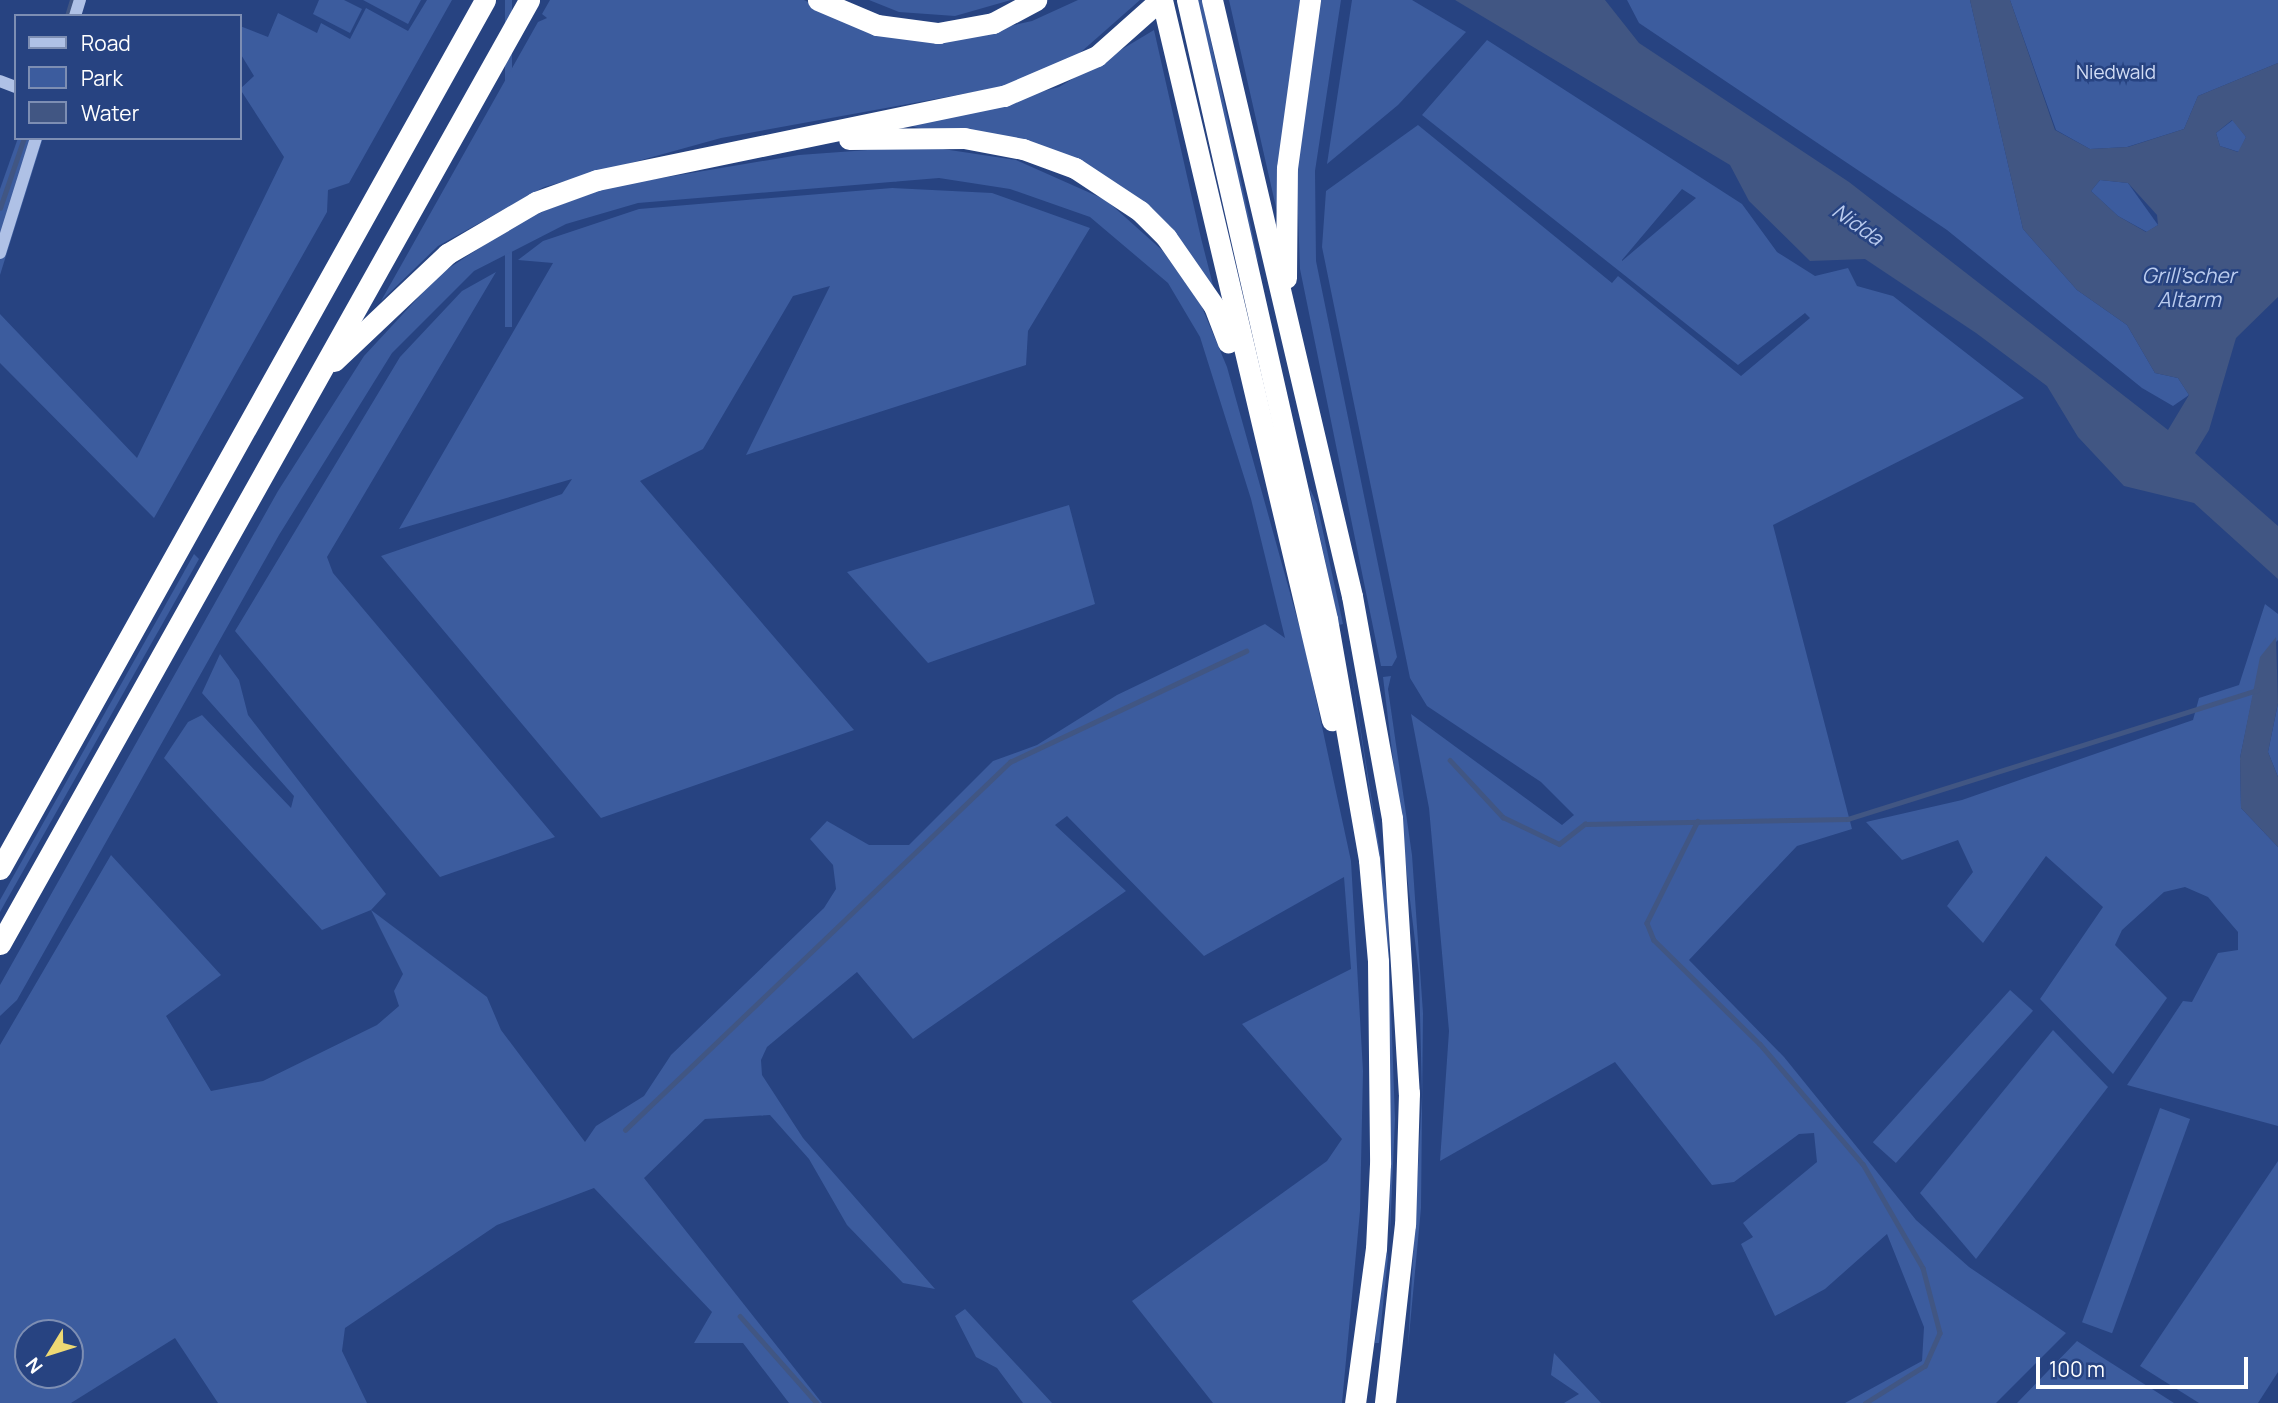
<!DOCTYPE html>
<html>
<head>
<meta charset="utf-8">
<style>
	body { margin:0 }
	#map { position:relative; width:2278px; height:1403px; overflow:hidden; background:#274381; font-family:Manrope,sans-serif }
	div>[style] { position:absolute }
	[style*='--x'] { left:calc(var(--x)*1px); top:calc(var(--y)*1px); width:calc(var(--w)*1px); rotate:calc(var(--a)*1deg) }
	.green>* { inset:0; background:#3c5c9e; transform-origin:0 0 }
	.water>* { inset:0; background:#415683 }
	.stream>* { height:4.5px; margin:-2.25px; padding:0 2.25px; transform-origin:2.25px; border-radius:2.25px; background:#415683 }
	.minor>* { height:12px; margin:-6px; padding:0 6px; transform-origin:6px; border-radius:6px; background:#afc1e6 }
	.highway>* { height:21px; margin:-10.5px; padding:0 10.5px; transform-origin:10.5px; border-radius:10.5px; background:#fff }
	span { translate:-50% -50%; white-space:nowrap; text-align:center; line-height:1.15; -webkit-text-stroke:5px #274381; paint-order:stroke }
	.park-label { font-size:19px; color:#d2ddf5 }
	.water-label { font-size:21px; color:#bacbee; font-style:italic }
	.legend { position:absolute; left:14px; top:14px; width:228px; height:126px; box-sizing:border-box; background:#274381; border:2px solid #7d8eb3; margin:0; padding:9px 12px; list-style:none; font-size:21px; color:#fff }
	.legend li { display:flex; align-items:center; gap:14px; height:35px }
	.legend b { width:35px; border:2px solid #7d8eb3 }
	.north { position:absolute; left:14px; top:1319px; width:70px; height:70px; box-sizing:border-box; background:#274381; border:2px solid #7d8eb3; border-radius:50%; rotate:232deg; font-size:19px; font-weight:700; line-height:28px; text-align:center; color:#fff }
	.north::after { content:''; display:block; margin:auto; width:24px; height:32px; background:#eed974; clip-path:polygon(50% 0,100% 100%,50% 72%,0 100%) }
	.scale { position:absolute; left:2036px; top:1357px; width:212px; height:32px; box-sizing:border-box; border:4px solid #fff; border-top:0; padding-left:9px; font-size:21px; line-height:24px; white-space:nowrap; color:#fff; -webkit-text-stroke:5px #274381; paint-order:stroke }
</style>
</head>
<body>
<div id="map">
	<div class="green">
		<div style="clip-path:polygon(319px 0,344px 0,362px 9px,350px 33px,313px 14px)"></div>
		<div style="clip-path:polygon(363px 0,421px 0,408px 24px)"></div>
		<div style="clip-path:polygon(427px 0,452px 0,349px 183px,328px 190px,327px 212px,154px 518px,0 363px,0 314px,137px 458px,284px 157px,240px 89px,254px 76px,240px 53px,240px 26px,268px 37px,278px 13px,317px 33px,321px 23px,350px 39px,366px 8px,408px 31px)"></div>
		<div style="left:505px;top:0;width:7px;height:327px"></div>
		<div style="clip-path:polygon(550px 0,804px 0,844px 20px,974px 34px,1032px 21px,1078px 0,1140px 0,1073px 59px,1007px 86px,721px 138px,544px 187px,438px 246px,381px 301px,538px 22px,547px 18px,542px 14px)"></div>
		<div style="clip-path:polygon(869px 0,1011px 0,955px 16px,899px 12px)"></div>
		<div style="clip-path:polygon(1197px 0,1202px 0,1259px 264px,1252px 243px)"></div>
		<div style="clip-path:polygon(1229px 0,1300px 0,1279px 160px,1280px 225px)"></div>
		<div style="clip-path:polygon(1319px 0,1341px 0,1315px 171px,1316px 261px,1397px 657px,1392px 666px,1381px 666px,1300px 269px,1296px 158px)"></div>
		<div style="clip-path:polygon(1352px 0,1412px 0,1466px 32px,1398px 105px,1327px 164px)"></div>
		<div style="clip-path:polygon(1627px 0,1970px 0,2023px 229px,2077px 290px,2127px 325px,2155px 373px,2178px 378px,2189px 395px,2173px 406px,2142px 388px,1947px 230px,1639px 23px)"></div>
		<div style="clip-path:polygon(2010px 0,2278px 0,2278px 63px,2198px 96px,2184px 129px,2127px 147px,2090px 149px,2056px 130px)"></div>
		<div style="clip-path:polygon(1154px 30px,1201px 238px,1215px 293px,1109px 181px,911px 126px,1059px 87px)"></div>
		<div style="clip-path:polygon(evenodd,1487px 40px,1742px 204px,1777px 252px,1815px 276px,1848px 268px,1857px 286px,1893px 296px,2024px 398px,1773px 525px,1852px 829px,1797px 846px,1689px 960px,1784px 1057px,1916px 1220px,1969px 1267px,2066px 1333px,1996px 1403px,1845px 1403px,1922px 1361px,1924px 1327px,1887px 1234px,1825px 1289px,1775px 1316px,1741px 1244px,1753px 1237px,1743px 1223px,1817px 1162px,1814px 1133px,1799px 1134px,1734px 1182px,1712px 1185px,1615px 1062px,1440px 1161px,1449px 1031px,1429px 808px,1411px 714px,1562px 825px,1574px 815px,1541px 782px,1427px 706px,1410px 678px,1322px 247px,1326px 191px,1418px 125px,1612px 283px,1618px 276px,1741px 376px,1810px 318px,1805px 313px,1738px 365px,1422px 115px,1487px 40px,1682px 189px,1696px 198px,1622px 261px,1622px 260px,1682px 189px)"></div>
		<div style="clip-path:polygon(2233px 120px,2246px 137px,2239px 152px,2220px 146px,2216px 133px)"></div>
		<div style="clip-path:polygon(18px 138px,43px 138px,0 275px,0 189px)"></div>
		<div style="clip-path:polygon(evenodd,923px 146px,1016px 160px,1106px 200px,1163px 251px,1201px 305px,1227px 367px,1304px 643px,1351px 861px,1363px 1071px,1360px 1211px,1342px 1403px,1213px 1403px,1132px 1301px,1327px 1161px,1342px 1139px,1242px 1024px,1351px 969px,1344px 877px,1204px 956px,1067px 816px,1055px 825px,1126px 891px,913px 1039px,857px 972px,767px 1047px,761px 1060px,762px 1075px,803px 1138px,935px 1289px,903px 1283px,847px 1225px,809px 1159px,770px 1115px,705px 1119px,644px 1178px,822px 1403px,789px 1403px,743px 1343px,694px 1343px,712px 1312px,594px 1188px,497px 1225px,345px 1328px,342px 1351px,367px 1403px,218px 1403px,175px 1338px,71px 1403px,0 1403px,0 1045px,111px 855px,221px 975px,166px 1016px,211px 1091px,263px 1081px,377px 1025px,399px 1006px,394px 991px,403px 974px,371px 910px,322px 930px,164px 758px,188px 722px,202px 715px,291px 808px,294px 796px,202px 693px,220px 654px,239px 680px,248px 715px,386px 894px,371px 910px,487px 997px,501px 1030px,585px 1142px,596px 1126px,644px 1096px,671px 1055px,824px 908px,836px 889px,833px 865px,810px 839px,827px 821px,869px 845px,909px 845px,993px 761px,1037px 745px,1117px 695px,1265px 624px,1285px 638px,1251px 499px,1200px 337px,1168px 283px,1090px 217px,1010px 189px,939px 178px,638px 203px,566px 224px,474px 271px,392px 353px,279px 535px,17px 1000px,0 1016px,0 985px,278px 491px,364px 356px,440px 274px,525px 218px,608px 187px,799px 155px,923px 146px,28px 1333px,70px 1333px,70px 1375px,28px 1375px,28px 1333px)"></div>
		<div style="clip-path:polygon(2100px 180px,2128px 183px,2158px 225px,2147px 232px,2118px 216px,2091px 191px)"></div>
		<div style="clip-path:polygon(892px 188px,992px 193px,1090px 228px,1028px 331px,1026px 365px,746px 455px,830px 286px,793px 296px,703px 449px,640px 481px,854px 730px,601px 818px,381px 556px,562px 494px,572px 479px,399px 529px,553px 263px,518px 260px,543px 241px,639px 209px)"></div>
		<div style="clip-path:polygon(496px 272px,327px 557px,333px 573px,555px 837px,440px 877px,235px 631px,400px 357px,462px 291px)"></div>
		<div style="clip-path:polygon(1309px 487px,1317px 504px,1343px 624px,1339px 625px)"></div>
		<div style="clip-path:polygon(1069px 505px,1095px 604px,928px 663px,847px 572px)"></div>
		<div style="clip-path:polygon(194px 554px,199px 559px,0 912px,0 900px)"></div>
		<div style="clip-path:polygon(2265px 604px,2278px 614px,2278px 640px,2261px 657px,2240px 758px,2241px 808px,2278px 847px,2278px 1126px,2127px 1085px,2183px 1001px,2192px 1002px,2218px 953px,2238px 950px,2238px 932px,2208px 897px,2185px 887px,2164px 892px,2122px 930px,2115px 945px,2167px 998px,2113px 1074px,2040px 999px,2103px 907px,2046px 856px,1983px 943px,1947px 906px,1973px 872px,1958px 840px,1902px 860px,1866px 822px,1962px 800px,2193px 720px,2199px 698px,2239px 685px)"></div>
		<div style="clip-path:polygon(1346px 636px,1387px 897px,1395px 1119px,1390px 1234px,1388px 985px,1373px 814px)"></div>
		<div style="clip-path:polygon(1391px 676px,1388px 689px,1412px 855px,1423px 1013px,1421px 1208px,1408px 1347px,1422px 1096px,1419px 974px,1383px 677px)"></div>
		<div style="clip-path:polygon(2278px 703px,2278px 777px,2268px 752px)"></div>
		<div style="left:2010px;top:990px;width:31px;height:205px;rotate:42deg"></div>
		<div style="clip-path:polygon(2053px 1030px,2108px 1087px,1976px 1259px,1920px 1193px)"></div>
		<div style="left:2160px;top:1108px;width:32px;height:228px;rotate:20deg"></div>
		<div style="clip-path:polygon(2278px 1161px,2278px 1372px,2258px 1403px,2199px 1403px,2140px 1366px)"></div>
		<div style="clip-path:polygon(1385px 1240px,1388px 1257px,1379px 1343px,1375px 1343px)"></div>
		<div style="clip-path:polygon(965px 1309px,1052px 1403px,1023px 1403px,997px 1368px,976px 1357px,955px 1316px)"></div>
		<div style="clip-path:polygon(2077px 1341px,2097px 1354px,2174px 1403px,2017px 1403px)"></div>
		<div style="clip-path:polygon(1554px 1353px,1601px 1403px,1564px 1403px,1579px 1394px,1551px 1375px)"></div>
	</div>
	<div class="water">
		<div style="clip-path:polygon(evenodd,1455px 0,1605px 0,1639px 43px,1849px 182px,2168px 430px,2189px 395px,2178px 378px,2155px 373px,2127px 325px,2077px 290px,2023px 229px,1970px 0,2010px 0,2055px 130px,2090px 149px,2128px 147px,2184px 129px,2198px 96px,2278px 63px,2278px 297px,2236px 338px,2209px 430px,2195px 453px,2278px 526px,2278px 579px,2194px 503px,2124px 486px,2078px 437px,2047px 386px,1976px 333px,1865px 259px,1810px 261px,1749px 201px,1730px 165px,1455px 0,2232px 120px,2246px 137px,2238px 152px,2220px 146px,2216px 133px,2232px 120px,1455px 0,2100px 180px,2128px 183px,2157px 215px,2158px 225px,2146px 232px,2118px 216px,2091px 191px,2100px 180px)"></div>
		<div style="clip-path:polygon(2276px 637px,2278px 703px,2268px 752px,2278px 777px,2278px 847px,2241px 808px,2240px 758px,2260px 657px)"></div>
	</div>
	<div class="stream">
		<div style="--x:67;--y:16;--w:17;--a:-73"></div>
		<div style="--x:0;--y:208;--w:74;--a:-71.1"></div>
		<div style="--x:1450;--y:760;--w:78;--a:47.1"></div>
		<div style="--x:1503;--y:817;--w:62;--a:25.7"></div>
		<div style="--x:1559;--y:844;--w:33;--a:-38"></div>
		<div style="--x:1585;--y:824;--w:263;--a:-1.1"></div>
		<div style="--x:1848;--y:819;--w:429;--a:-17.5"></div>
		<div style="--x:1698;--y:821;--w:114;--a:116.6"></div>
		<div style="--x:1647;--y:923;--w:18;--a:68"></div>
		<div style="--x:1654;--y:940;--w:148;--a:44.5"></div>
		<div style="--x:1760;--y:1044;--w:158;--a:49.4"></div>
		<div style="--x:1863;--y:1164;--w:120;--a:60"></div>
		<div style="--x:1923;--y:1268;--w:67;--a:75.3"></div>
		<div style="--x:1940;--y:1333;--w:36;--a:114"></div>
		<div style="--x:1925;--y:1366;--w:70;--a:147.9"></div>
		<div style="--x:625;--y:1130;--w:533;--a:-43.71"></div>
		<div style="--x:1010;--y:762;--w:261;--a:-25.2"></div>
		<div style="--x:740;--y:1316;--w:116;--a:48.5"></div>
	</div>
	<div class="minor">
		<div style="--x:75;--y:16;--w:17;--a:-73"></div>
		<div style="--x:0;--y:81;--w:17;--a:21"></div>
		<div style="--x:0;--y:253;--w:121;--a:-72.6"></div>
	</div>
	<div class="highway">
		<div style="--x:818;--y:0;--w:64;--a:23"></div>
		<div style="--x:877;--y:25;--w:62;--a:7.5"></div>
		<div style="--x:938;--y:33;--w:56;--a:-10.3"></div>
		<div style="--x:993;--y:23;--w:49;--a:-28.1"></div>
		<div style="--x:1162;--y:0;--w:740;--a:76.72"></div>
		<div style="--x:1187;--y:0;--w:635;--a:77.26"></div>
		<div style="--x:1327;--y:619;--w:245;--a:80.1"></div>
		<div style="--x:1369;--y:860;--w:101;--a:84.9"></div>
		<div style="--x:1378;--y:961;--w:203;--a:89.4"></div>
		<div style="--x:1380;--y:1164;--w:84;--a:92.7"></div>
		<div style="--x:1376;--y:1248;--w:156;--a:97.7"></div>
		<div style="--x:1212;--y:0;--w:612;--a:76.78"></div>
		<div style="--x:1352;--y:596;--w:226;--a:79.8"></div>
		<div style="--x:1392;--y:818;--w:276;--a:86.5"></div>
		<div style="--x:1409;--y:1093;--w:131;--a:91.7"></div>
		<div style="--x:1405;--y:1224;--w:180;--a:96.4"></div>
		<div style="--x:849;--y:139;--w:115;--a:-0.5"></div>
		<div style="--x:964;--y:138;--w:60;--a:10.6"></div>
		<div style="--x:1023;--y:149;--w:55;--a:20.1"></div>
		<div style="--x:1075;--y:168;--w:78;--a:33.5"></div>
		<div style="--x:1140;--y:211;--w:37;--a:45"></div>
		<div style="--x:1166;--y:237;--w:84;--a:55.2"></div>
		<div style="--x:1214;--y:306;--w:39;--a:69"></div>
		<div style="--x:1286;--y:278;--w:110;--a:-89.5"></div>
		<div style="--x:1287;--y:168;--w:170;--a:-82.2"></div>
		<div style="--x:334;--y:361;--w:156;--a:-43.4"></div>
		<div style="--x:447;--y:254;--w:103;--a:-30.3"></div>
		<div style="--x:536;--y:202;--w:65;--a:-19.8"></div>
		<div style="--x:597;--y:180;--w:416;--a:-11.7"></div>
		<div style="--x:1004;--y:96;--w:101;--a:-23.3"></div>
		<div style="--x:1097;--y:56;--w:84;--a:-41.6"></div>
		<div style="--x:0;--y:869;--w:995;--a:-60.83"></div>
		<div style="--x:0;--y:944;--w:1082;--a:-60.73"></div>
	</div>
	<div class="park-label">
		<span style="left:2116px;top:73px">Niedwald</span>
	</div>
	<div class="water-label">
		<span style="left:1858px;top:224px;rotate:35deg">Nidda</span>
		<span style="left:2189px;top:287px">Grill’scher<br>Altarm</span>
	</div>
	<ul class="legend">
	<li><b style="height:9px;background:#afc1e6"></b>Road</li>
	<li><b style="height:19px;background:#3c5c9e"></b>Park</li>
	<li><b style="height:19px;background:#415683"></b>Water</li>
	</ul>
	<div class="north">N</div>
	<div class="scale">100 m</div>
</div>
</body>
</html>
